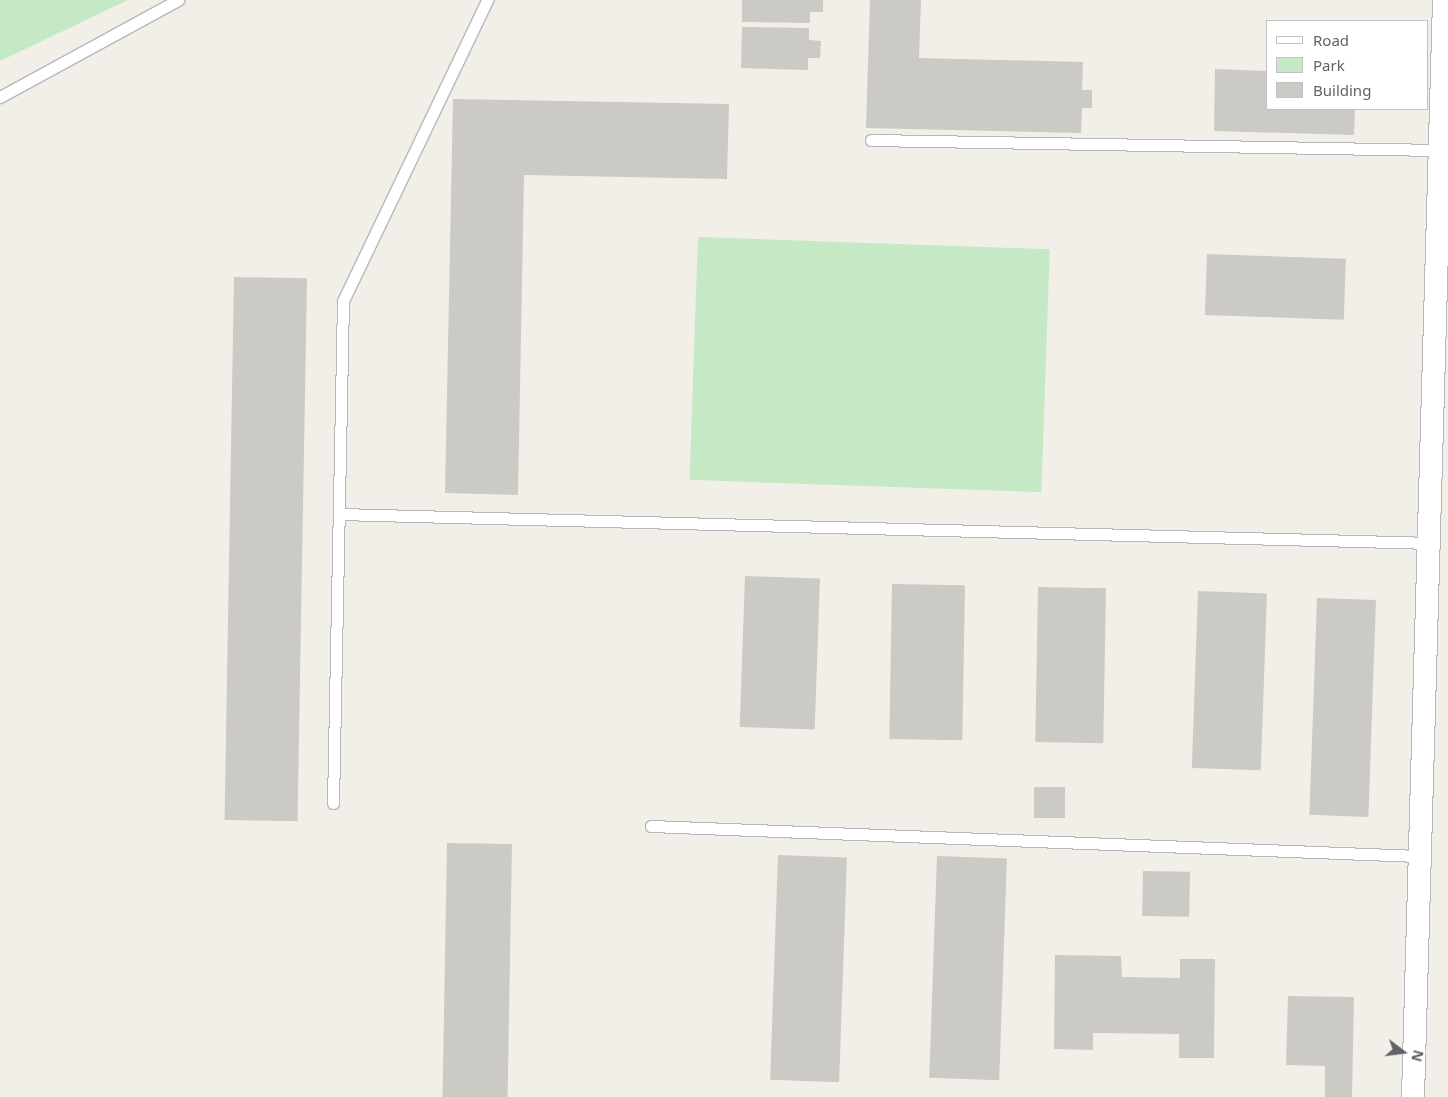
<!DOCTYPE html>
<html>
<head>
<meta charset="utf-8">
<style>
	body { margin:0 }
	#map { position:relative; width:1448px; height:1097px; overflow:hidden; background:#f1efe8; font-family:"Noto Sans",sans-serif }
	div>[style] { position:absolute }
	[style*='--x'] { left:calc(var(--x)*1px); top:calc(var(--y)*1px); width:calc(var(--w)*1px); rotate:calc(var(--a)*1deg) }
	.green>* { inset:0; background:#c5e8c5; transform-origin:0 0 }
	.building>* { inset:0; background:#cccac5; transform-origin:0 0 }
	.roads { filter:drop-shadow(1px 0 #b5b8bc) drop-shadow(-1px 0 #b5b8bc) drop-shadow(0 1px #b5b8bc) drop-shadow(0 -1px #b5b8bc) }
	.service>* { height:11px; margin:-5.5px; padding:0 5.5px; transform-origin:5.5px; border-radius:5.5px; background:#fff }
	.minor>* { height:22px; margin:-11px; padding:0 11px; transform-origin:11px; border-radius:11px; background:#fff }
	span { translate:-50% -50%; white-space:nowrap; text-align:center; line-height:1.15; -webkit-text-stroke:4.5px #fff; paint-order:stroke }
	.legend { position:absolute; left:1266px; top:20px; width:162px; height:90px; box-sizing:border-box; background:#fff; border:1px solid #bfc1c3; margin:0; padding:6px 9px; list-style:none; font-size:15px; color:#5f6368 }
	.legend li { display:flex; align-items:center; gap:10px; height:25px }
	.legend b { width:25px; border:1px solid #bfc1c3 }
	.north { position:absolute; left:1378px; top:1027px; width:50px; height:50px; -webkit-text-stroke:4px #fff; paint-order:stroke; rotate:105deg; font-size:14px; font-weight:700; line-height:20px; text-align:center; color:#5f6368 }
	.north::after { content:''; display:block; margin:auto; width:18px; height:22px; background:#5f6368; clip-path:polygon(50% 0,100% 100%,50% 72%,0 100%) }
</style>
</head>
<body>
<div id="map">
	<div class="green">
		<div style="clip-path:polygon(0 0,128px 0,0 61px)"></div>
		<div style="left:698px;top:237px;width:352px;height:243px;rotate:2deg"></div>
	</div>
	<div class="building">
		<div style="clip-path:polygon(742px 0,823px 0,823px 12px,810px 12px,810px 23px,742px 22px)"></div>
		<div style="clip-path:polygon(870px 0,921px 0,919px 58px,1083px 62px,1082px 90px,1092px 90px,1092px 108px,1082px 108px,1081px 133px,866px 128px)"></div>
		<div style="clip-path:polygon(742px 27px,809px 28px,809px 40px,821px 41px,820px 58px,808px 58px,808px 70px,741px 68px)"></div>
		<div style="clip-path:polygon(1215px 69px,1267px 71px,1267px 109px,1355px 109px,1354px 135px,1214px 131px)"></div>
		<div style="clip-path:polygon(453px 99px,729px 104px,727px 179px,524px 175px,518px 495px,445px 493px)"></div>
		<div style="left:1207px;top:254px;width:139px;height:61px;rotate:2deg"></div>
		<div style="left:234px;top:277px;width:73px;height:543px;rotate:1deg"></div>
		<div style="left:745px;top:576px;width:75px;height:151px;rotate:2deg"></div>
		<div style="left:892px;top:584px;width:73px;height:155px;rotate:1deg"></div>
		<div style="left:1038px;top:587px;width:68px;height:155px;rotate:1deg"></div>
		<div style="left:1198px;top:591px;width:69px;height:177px;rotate:2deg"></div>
		<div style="left:1317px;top:598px;width:59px;height:217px;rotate:2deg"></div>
		<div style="left:1034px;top:787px;width:31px;height:31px"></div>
		<div style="left:447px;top:843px;width:65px;height:254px;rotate:1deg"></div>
		<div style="left:778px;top:855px;width:69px;height:225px;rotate:2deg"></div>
		<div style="left:937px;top:856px;width:70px;height:222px;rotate:2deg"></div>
		<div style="left:1143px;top:871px;width:47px;height:45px;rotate:1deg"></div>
		<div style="clip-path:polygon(1055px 955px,1121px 956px,1122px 977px,1180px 978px,1180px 959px,1215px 959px,1214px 1058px,1179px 1058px,1179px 1034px,1093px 1033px,1093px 1050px,1054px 1049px)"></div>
		<div style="clip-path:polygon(1288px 996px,1354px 997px,1352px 1097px,1325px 1097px,1325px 1066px,1286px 1065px)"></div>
	</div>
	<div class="roads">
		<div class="service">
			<div style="--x:0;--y:97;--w:203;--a:-28.6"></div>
			<div style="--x:871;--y:140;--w:570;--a:1.01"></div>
			<div style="--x:339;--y:514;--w:1090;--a:1.52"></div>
			<div style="--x:333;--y:803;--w:502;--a:-88.86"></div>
			<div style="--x:343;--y:301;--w:334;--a:-64.4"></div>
			<div style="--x:651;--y:826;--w:769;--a:2.24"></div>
		</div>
		<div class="minor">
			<div style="--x:1413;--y:1097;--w:1097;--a:-88.38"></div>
		</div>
	</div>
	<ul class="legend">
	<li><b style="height:6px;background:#fff"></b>Road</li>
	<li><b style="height:14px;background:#c5e8c5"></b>Park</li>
	<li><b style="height:14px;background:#cccac5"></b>Building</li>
	</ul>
	<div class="north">N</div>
</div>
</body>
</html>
